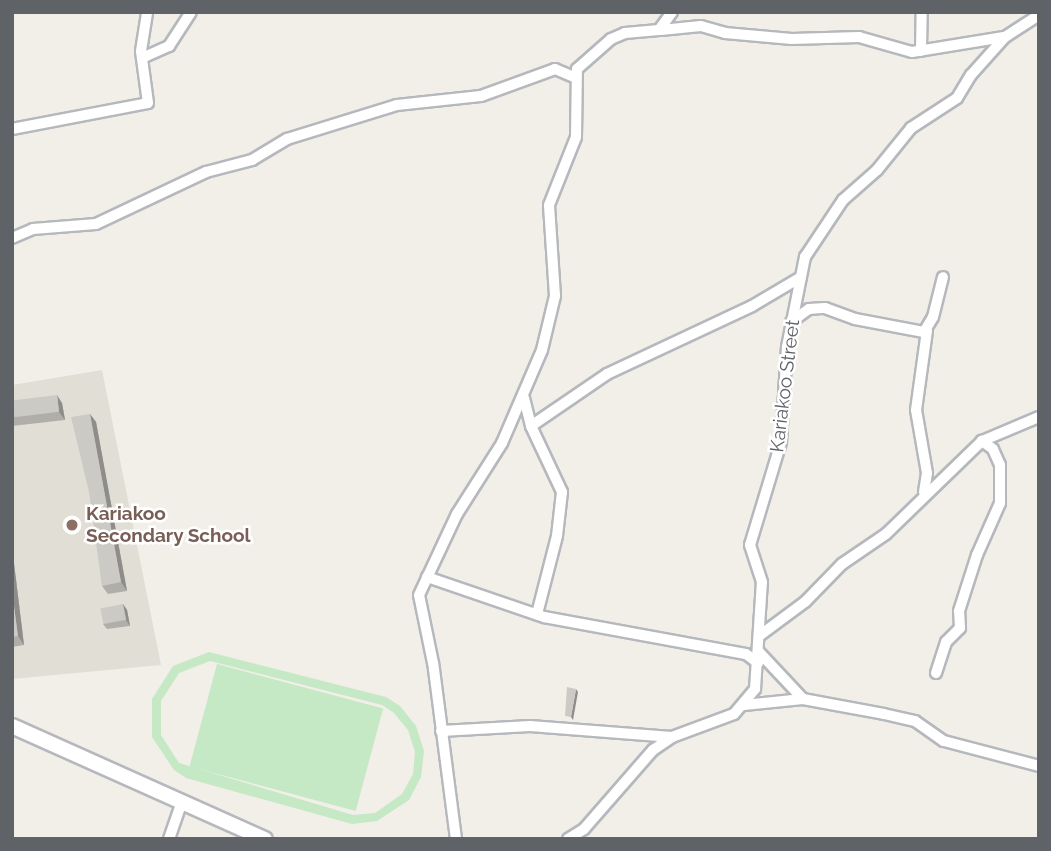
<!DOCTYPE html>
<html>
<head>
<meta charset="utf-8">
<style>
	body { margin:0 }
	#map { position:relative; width:1051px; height:851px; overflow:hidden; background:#f1efe8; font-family:Raleway,sans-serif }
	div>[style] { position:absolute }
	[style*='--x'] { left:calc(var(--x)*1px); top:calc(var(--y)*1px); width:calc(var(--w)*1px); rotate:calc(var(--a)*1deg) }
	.education>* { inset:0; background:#e1ded6 }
	.green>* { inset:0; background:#c5e8c5; transform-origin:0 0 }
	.roads { filter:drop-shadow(2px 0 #b5b8bc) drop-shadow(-2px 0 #b5b8bc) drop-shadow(0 2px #b5b8bc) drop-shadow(0 -2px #b5b8bc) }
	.street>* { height:10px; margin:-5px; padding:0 5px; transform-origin:5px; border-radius:5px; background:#fff }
	.secondary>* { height:14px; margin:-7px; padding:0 7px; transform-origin:7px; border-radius:7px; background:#fff }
	.wall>* { inset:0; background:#afaea9 }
	.shaded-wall>* { inset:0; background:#8f8d8a }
	.building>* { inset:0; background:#cccac5; transform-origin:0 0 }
	.dots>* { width:19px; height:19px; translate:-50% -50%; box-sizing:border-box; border:4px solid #fff; border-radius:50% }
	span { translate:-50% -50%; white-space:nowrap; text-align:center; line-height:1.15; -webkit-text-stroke:5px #fff; paint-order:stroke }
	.street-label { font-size:19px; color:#5f6368 }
	.education-label { font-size:19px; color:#785e54; font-weight:700 }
	.left { translate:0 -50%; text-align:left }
	.frame { position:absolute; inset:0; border:14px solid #5f6368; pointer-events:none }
</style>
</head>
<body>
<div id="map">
	<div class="education">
		<div style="clip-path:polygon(102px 370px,161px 665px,12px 679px,12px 385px)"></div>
	</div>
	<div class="green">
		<div style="clip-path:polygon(evenodd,209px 652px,386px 697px,400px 706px,416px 726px,424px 751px,421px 777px,409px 800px,377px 821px,352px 824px,186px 778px,174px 770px,152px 737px,152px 699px,173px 666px,209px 652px,210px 661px,382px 705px,394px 713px,408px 730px,415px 752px,413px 774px,402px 794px,375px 813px,353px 815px,179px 763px,161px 735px,161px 701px,179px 673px,210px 661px)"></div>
		<div style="left:217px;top:664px;width:172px;height:106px;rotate:15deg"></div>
	</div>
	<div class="roads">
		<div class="street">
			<div style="--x:661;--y:30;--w:40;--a:-5.7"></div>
			<div style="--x:701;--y:26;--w:25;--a:16"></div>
			<div style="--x:725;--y:33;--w:67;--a:5.1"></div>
			<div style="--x:792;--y:39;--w:67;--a:-1.7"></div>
			<div style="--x:859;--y:37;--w:55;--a:15.8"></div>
			<div style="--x:912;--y:52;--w:93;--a:-9.3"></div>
			<div style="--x:921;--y:51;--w:39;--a:-89"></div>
			<div style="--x:142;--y:58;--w:30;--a:-24"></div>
			<div style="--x:169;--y:46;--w:40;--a:-57.1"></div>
			<div style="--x:12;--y:129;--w:138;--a:-10.8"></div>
			<div style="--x:148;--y:103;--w:52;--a:-97.7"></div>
			<div style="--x:141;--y:51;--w:39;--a:-81"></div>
			<div style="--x:12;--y:238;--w:23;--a:-23"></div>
			<div style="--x:33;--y:229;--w:63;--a:-4.5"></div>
			<div style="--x:96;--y:224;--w:122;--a:-25.3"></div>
			<div style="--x:206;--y:172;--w:48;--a:-14.6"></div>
			<div style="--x:252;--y:160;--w:41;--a:-31"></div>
			<div style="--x:287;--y:139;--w:115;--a:-17.2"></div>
			<div style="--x:397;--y:105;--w:84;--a:-6.1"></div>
			<div style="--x:481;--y:96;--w:79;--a:-20"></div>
			<div style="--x:555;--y:69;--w:21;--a:23"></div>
			<div style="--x:791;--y:322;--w:22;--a:-36"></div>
			<div style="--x:809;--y:309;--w:16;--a:-4"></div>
			<div style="--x:825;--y:308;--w:32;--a:20"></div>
			<div style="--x:855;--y:319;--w:70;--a:10.7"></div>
			<div style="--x:924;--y:332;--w:17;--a:-59"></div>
			<div style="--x:933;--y:317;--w:41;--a:-76"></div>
			<div style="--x:524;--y:398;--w:29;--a:76"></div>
			<div style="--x:531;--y:426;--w:73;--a:64.8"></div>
			<div style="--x:562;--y:492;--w:44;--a:96.5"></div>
			<div style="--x:557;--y:536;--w:81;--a:104.4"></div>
			<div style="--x:531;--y:426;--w:92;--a:-34.4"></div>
			<div style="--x:607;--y:374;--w:160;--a:-25.1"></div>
			<div style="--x:752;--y:306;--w:57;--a:-30.6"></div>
			<div style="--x:924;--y:492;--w:19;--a:-81"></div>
			<div style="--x:927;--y:473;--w:64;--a:-99.9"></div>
			<div style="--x:916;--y:410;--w:80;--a:-82.1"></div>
			<div style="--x:427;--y:577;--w:124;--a:18.9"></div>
			<div style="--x:544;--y:617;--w:205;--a:10.4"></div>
			<div style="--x:746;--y:654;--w:15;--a:37"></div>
			<div style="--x:759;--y:636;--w:57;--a:-36.5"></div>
			<div style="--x:805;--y:602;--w:53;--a:-45.8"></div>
			<div style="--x:842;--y:564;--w:53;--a:-34.3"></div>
			<div style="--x:886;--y:534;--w:134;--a:-44.1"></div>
			<div style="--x:982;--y:441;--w:62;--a:-22.8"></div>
			<div style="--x:758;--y:651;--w:66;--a:46.8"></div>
			<div style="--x:936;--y:673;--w:33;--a:-72"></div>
			<div style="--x:946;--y:642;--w:20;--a:-45"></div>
			<div style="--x:960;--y:628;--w:17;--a:-93"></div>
			<div style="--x:959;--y:611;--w:59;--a:-72.2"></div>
			<div style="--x:977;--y:555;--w:57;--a:-66.1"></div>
			<div style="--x:1000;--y:503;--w:38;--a:-90"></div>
			<div style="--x:1000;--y:465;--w:17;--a:-114"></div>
			<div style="--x:993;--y:449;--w:14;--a:-144"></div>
			<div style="--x:744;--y:705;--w:59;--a:-5.8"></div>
			<div style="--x:803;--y:699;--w:82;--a:10.5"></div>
			<div style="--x:884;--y:714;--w:32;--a:13"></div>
			<div style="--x:915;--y:721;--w:35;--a:35"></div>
			<div style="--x:944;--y:741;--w:98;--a:14.7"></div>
			<div style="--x:441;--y:731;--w:89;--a:-3.2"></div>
			<div style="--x:530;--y:726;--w:142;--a:4.4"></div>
			<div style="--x:169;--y:839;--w:37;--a:-71"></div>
			<div style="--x:456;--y:839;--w:177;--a:-97.4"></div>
			<div style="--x:433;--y:663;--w:69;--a:-101.6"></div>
			<div style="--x:419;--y:595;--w:89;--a:-64.9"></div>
			<div style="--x:457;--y:514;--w:84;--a:-57.6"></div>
			<div style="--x:502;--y:443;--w:101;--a:-66.7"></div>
			<div style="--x:542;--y:350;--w:56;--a:-76.5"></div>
			<div style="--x:555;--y:296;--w:91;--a:-93.8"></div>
			<div style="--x:549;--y:205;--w:73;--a:-68.3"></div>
			<div style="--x:576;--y:137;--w:68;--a:-89.2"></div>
			<div style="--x:577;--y:69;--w:45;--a:-41.4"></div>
			<div style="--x:611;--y:39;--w:15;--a:-23"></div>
			<div style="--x:625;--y:33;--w:34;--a:-5"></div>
			<div style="--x:659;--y:30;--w:22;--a:-54"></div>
			<div style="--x:568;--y:839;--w:19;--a:-32"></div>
			<div style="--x:584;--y:829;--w:105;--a:-48.9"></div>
			<div style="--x:653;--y:750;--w:23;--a:-34"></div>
			<div style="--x:672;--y:737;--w:66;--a:-20.4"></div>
			<div style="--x:734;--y:714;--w:33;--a:-50"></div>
			<div style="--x:755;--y:689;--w:107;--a:-86.3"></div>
			<div style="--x:762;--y:582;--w:39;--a:-108"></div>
			<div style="--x:750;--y:545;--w:108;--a:-73.2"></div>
			<div style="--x:781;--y:442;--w:95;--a:-86.4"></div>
			<div style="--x:787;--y:347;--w:92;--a:-78.7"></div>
			<div style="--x:805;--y:257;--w:69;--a:-56.3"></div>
			<div style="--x:843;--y:200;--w:45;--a:-41.4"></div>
			<div style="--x:877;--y:170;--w:54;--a:-51"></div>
			<div style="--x:911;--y:128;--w:55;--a:-33.1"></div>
			<div style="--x:957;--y:98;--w:27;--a:-59"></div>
			<div style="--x:971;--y:75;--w:51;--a:-48.2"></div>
			<div style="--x:1005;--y:37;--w:40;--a:-32.9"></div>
		</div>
		<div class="secondary">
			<div style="--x:12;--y:726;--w:277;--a:24.1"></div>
		</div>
	</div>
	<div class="wall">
		<div style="clip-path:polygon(12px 401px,62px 403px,65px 420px,12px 426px)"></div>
		<div style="clip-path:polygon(90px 414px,96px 422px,127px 591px,108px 594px,102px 586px)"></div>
		<div style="clip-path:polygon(12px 547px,24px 645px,12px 647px)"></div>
		<div style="clip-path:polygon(123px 604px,127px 610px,130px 626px,107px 629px,103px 624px)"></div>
	</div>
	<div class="shaded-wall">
		<div style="clip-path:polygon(57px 395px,62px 403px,65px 420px,59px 412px)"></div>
		<div style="clip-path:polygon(90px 414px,96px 422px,127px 591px,121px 582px)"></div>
		<div style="clip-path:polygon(12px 547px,24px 645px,18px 636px,12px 591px)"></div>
		<div style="clip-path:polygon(123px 604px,127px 610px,130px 626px,126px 620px)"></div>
		<div style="clip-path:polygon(576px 689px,578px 692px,573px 720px,571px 717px)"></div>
	</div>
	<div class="building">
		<div style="left:57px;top:395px;width:17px;height:45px;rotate:83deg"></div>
		<div style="clip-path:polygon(90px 414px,121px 582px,102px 586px,89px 492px,71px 417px)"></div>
		<div style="clip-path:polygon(12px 591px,18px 636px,12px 637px)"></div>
		<div style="left:123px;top:604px;width:16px;height:23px;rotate:79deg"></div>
		<div style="clip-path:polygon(567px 687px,576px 689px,571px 717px,565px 716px)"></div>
	</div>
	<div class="dots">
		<div style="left:72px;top:525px;background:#8d6e63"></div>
	</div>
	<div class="street-label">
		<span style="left:785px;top:386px;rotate:-83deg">Kariakoo Street</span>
	</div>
	<div class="education-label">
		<span class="left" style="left:86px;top:525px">Kariakoo<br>Secondary School</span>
	</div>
	<div class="frame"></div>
</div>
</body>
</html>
